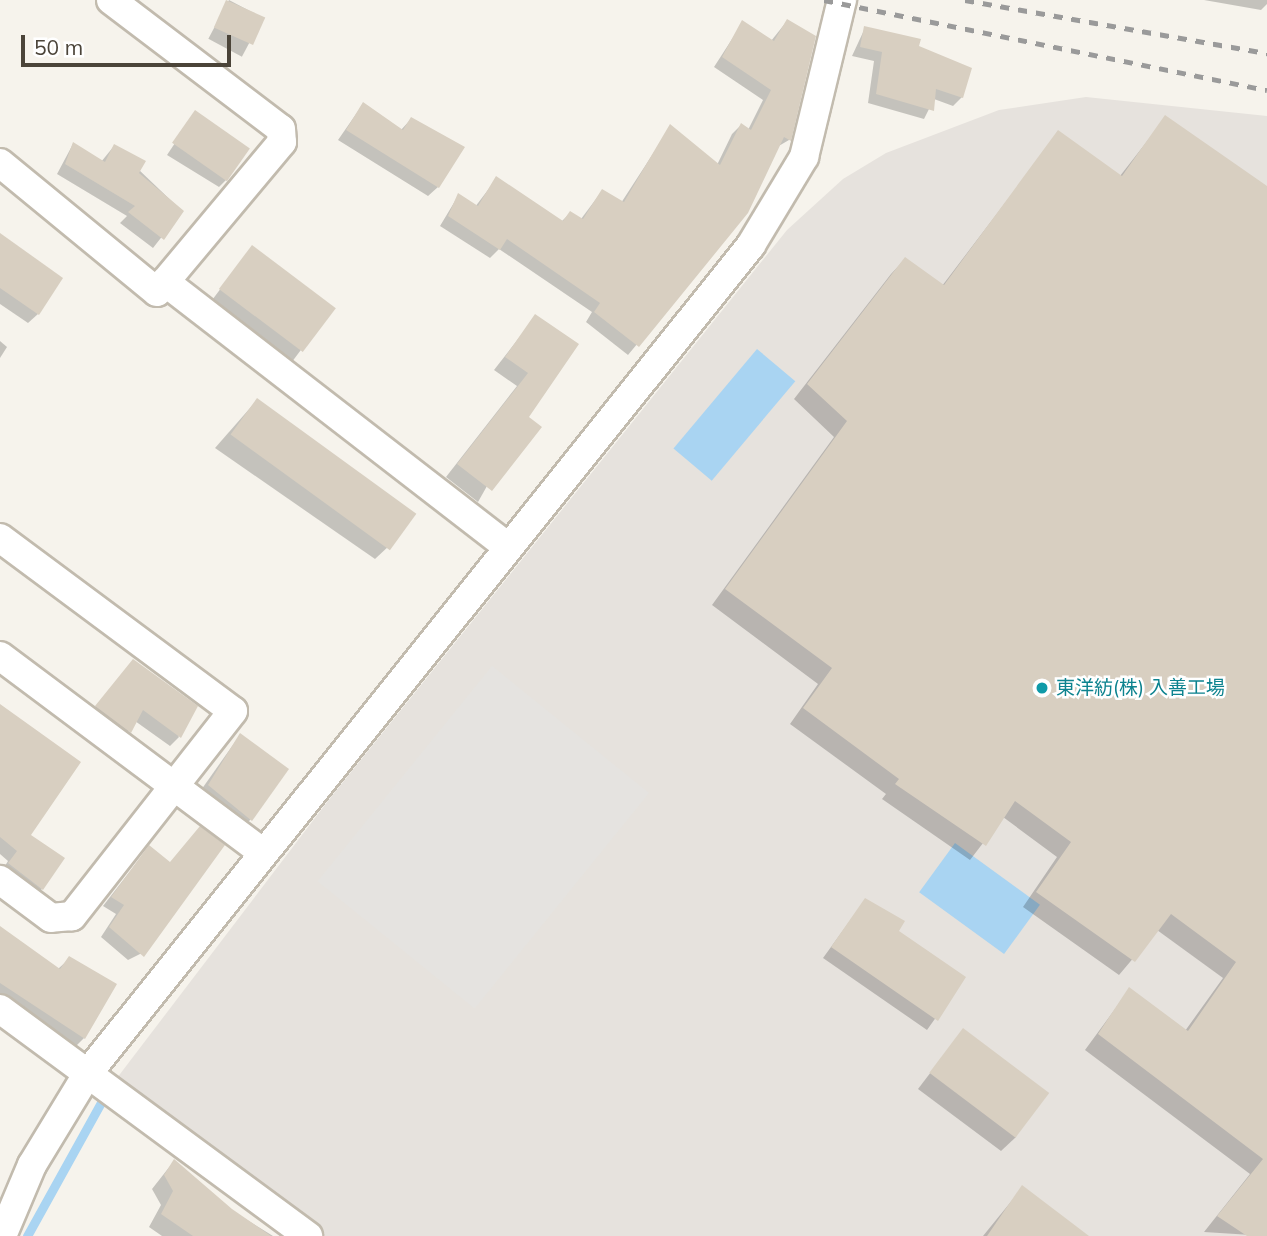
<!DOCTYPE html>
<html>
<head>
<meta charset="utf-8">
<style>
	body { margin:0 }
	#map { position:relative; width:1267px; height:1236px; overflow:hidden; background:#f6f3ec; font-family:Mulish,"Noto Sans JP",sans-serif }
	div>[style] { position:absolute }
	[style*='--x'] { left:calc(var(--x)*1px); top:calc(var(--y)*1px); width:calc(var(--w)*1px); rotate:calc(var(--a)*1deg) }
	.industrial>* { inset:0; background:#e6e2dd }
	.parking>* { inset:0; background:#e5e3e0; transform-origin:0 0 }
	.water>* { inset:0; background:#a9d4f2; transform-origin:0 0 }
	.shadow>* { inset:0; background:#0003; transform-origin:0 0 }
	.stream>* { height:9px; margin:-4.5px; padding:0 4.5px; transform-origin:4.5px; border-radius:4.5px; background:#a9d4f2 }
	.building>* { inset:0; background:#d8cfc1; transform-origin:0 0 }
	.roads { filter:drop-shadow(2px 0 #c2bbae) drop-shadow(-2px 0 #c2bbae) drop-shadow(0 2px #c2bbae) drop-shadow(0 -2px #c2bbae) }
	.minor>* { height:28px; margin:-14px; padding:0 14px; transform-origin:14px; border-radius:14px; background:#fff }
	.rail>* { height:5px; margin-top:-2.5px; transform-origin:0; background:repeating-linear-gradient(90deg,#9a9a9a 0 9px,transparent 0 18px) }
	.dots>* { width:19px; height:19px; translate:-50% -50%; box-sizing:border-box; border:4px solid #fff; border-radius:50% }
	span { translate:-50% -50%; white-space:nowrap; text-align:center; line-height:1.15; -webkit-text-stroke:5px #fff; paint-order:stroke }
	.culture-label { font-size:19px; color:#0d838f }
	.left { translate:0 -50%; text-align:left }
	.scale { position:absolute; left:21px; top:35px; width:210px; height:32px; box-sizing:border-box; border:4px solid #4b4439; border-top:0; padding-left:9px; font-size:21px; line-height:24px; white-space:nowrap; color:#4b4439; -webkit-text-stroke:5px #fff; paint-order:stroke }
</style>
</head>
<body>
<div id="map">
	<div class="industrial">
		<div style="clip-path:polygon(1086px 97px,1267px 116px,1267px 1236px,325px 1236px,117px 1078px,331px 797px,787px 230px,843px 179px,886px 153px,999px 110px)"></div>
	</div>
	<div class="parking">
		<div style="left:492px;top:666px;width:202px;height:277px;rotate:39deg"></div>
	</div>
	<div class="water">
		<div style="left:757px;top:349px;width:50px;height:130px;rotate:40deg"></div>
		<div style="left:955px;top:843px;width:105px;height:61px;rotate:36deg"></div>
	</div>
	<div class="shadow">
		<div style="left:229px;top:0;width:38px;height:44px;rotate:28deg"></div>
		<div style="clip-path:polygon(1204px 0,1267px 0,1267px 4px,1261px 10px)"></div>
		<div style="clip-path:polygon(787px 21px,814px 37px,789px 140px,777px 147px,746px 213px,628px 355px,586px 322px,592px 312px,499px 249px,490px 258px,440px 226px,458px 196px,475px 207px,497px 178px,561px 222px,570px 213px,581px 219px,602px 191px,621px 203px,671px 126px,717px 165px,732px 134px,741px 125px,748px 130px,763px 100px,714px 67px,743px 22px,771px 41px)"></div>
		<div style="clip-path:polygon(865px 28px,917px 47px,962px 97px,953px 106px,934px 99px,924px 119px,868px 103px,874px 61px,852px 56px)"></div>
		<div style="clip-path:polygon(363px 104px,400px 131px,411px 119px,438px 187px,428px 196px,338px 140px)"></div>
		<div style="clip-path:polygon(195px 113px,228px 178px,219px 187px,167px 155px)"></div>
		<div style="clip-path:polygon(1166px 117px,1267px 189px,1267px 1236px,1204px 1232px,1250px 1174px,1085px 1050px,1129px 990px,1185px 1031px,1223px 978px,1157px 930px,1119px 975px,1023px 907px,1057px 857px,1003px 817px,970px 860px,882px 799px,886px 794px,790px 724px,818px 684px,712px 605px,834px 437px,794px 399px,891px 274px,905px 259px,942px 286px,1059px 132px,1120px 176px)"></div>
		<div style="clip-path:polygon(73px 144px,101px 162px,114px 146px,182px 211px,153px 248px,120px 223px,127px 216px,57px 174px)"></div>
		<div style="clip-path:polygon(0 241px,38px 314px,28px 323px,0 304px)"></div>
		<div style="left:252px;top:247px;width:101px;height:75px;rotate:37deg"></div>
		<div style="clip-path:polygon(536px 316px,526px 417px,478px 502px,446px 477px,517px 386px,494px 370px)"></div>
		<div style="clip-path:polygon(0 341px,7px 347px,0 358px)"></div>
		<div style="clip-path:polygon(257px 400px,390px 545px,375px 559px,215px 448px)"></div>
		<div style="clip-path:polygon(133px 661px,179px 737px,170px 746px,135px 721px,120px 742px,87px 717px)"></div>
		<div style="clip-path:polygon(0 705px,42px 889px,32px 898px,0 874px,8px 861px,0 854px)"></div>
		<div style="clip-path:polygon(240px 735px,251px 819px,237px 834px,194px 800px)"></div>
		<div style="clip-path:polygon(149px 847px,146px 951px,128px 960px,101px 937px,116px 914px,103px 906px)"></div>
		<div style="clip-path:polygon(865px 900px,897px 931px,964px 978px,927px 1030px,823px 958px)"></div>
		<div style="clip-path:polygon(0 928px,58px 969px,70px 958px,84px 1038px,73px 1049px,0 1000px)"></div>
		<div style="clip-path:polygon(963px 1030px,1016px 1137px,1001px 1151px,918px 1089px)"></div>
		<div style="clip-path:polygon(174px 1161px,231px 1210px,273px 1236px,162px 1236px,149px 1227px,161px 1205px,152px 1189px)"></div>
		<div style="clip-path:polygon(1022px 1188px,1086px 1236px,983px 1236px)"></div>
	</div>
	<div class="stream">
		<div style="--x:27;--y:1236;--w:157;--a:-61"></div>
	</div>
	<div class="building">
		<div style="left:226px;top:0;width:43px;height:30px;rotate:24deg"></div>
		<div style="clip-path:polygon(787px 19px,816px 36px,791px 141px,784px 137px,748px 213px,639px 347px,594px 312px,600px 303px,507px 239px,500px 250px,448px 216px,458px 193px,478px 206px,496px 176px,563px 221px,570px 211px,583px 219px,602px 189px,624px 202px,670px 124px,720px 165px,741px 123px,751px 130px,771px 90px,722px 57px,742px 20px,774px 41px)"></div>
		<div style="clip-path:polygon(864px 26px,921px 39px,919px 46px,972px 68px,963px 98px,936px 89px,934px 111px,876px 94px,882px 52px,860px 47px)"></div>
		<div style="clip-path:polygon(363px 102px,403px 130px,411px 117px,465px 147px,439px 188px,346px 130px)"></div>
		<div style="left:195px;top:110px;width:67px;height:40px;rotate:35deg"></div>
		<div style="clip-path:polygon(1165px 115px,1267px 186px,1267px 1236px,1247px 1236px,1217px 1216px,1263px 1159px,1098px 1034px,1129px 987px,1188px 1031px,1236px 962px,1171px 914px,1135px 962px,1036px 892px,1071px 842px,1015px 801px,986px 846px,895px 784px,899px 779px,803px 708px,832px 668px,725px 589px,847px 421px,807px 384px,905px 257px,944px 285px,1058px 130px,1122px 176px)"></div>
		<div style="clip-path:polygon(73px 142px,105px 162px,114px 144px,146px 161px,139px 173px,184px 211px,164px 240px,128px 212px,135px 206px,65px 164px)"></div>
		<div style="clip-path:polygon(0 233px,63px 278px,39px 315px,0 288px)"></div>
		<div style="left:252px;top:245px;width:105px;height:55px;rotate:37deg"></div>
		<div style="clip-path:polygon(535px 314px,579px 344px,529px 417px,542px 427px,492px 491px,457px 464px,528px 373px,505px 357px)"></div>
		<div style="left:257px;top:398px;width:197px;height:45px;rotate:36deg"></div>
		<div style="clip-path:polygon(133px 659px,198px 706px,181px 738px,143px 710px,131px 733px,95px 706px)"></div>
		<div style="clip-path:polygon(0 704px,81px 762px,31px 835px,65px 858px,43px 890px,8px 863px,17px 851px,0 837px)"></div>
		<div style="clip-path:polygon(240px 733px,289px 769px,252px 821px,208px 785px)"></div>
		<div style="clip-path:polygon(200px 826px,225px 845px,144px 957px,109px 927px,124px 905px,111px 897px,149px 845px,170px 862px)"></div>
		<div style="clip-path:polygon(865px 898px,905px 921px,899px 931px,966px 977px,938px 1021px,831px 947px)"></div>
		<div style="clip-path:polygon(0 926px,60px 969px,69px 956px,117px 984px,85px 1039px,0 983px)"></div>
		<div style="left:963px;top:1028px;width:108px;height:56px;rotate:37deg"></div>
		<div style="clip-path:polygon(174px 1159px,232px 1209px,271px 1236px,193px 1236px,161px 1214px,173px 1191px,164px 1175px)"></div>
		<div style="clip-path:polygon(1022px 1185px,1089px 1236px,987px 1236px)"></div>
	</div>
	<div class="roads">
		<div class="minor">
			<div style="--x:111;--y:0;--w:213;--a:37.2"></div>
			<div style="--x:281;--y:129;--w:13;--a:86"></div>
			<div style="--x:282;--y:142;--w:182;--a:129.9"></div>
			<div style="--x:0;--y:163;--w:203;--a:39.4"></div>
			<div style="--x:157;--y:292;--w:13;--a:-51"></div>
			<div style="--x:165;--y:282;--w:431;--a:37.7"></div>
			<div style="--x:0;--y:538;--w:290;--a:36.6"></div>
			<div style="--x:233;--y:711;--w:261;--a:128.1"></div>
			<div style="--x:72;--y:916;--w:21;--a:175"></div>
			<div style="--x:51;--y:918;--w:64;--a:-143.3"></div>
			<div style="--x:0;--y:656;--w:326;--a:36.8"></div>
			<div style="--x:0;--y:1009;--w:383;--a:36.4"></div>
			<div style="--x:2;--y:1236;--w:77;--a:-67.1"></div>
			<div style="--x:32;--y:1165;--w:108;--a:-58.7"></div>
			<div style="--x:88;--y:1073;--w:1061;--a:-51.31"></div>
			<div style="--x:751;--y:245;--w:103;--a:-58.9"></div>
			<div style="--x:804;--y:157;--w:162;--a:-76.4"></div>
		</div>
	</div>
	<div class="rail">
		<div style="--x:824;--y:0;--w:452;--a:11.5"></div>
		<div style="--x:965;--y:0;--w:307;--a:10"></div>
	</div>
	<div class="dots">
		<div style="left:1042px;top:688px;background:#0f9aa8"></div>
	</div>
	<div class="culture-label">
		<span class="left" style="left:1056px;top:688px">東洋紡(株) 入善工場</span>
	</div>
	<div class="scale">50 m</div>
</div>
</body>
</html>
